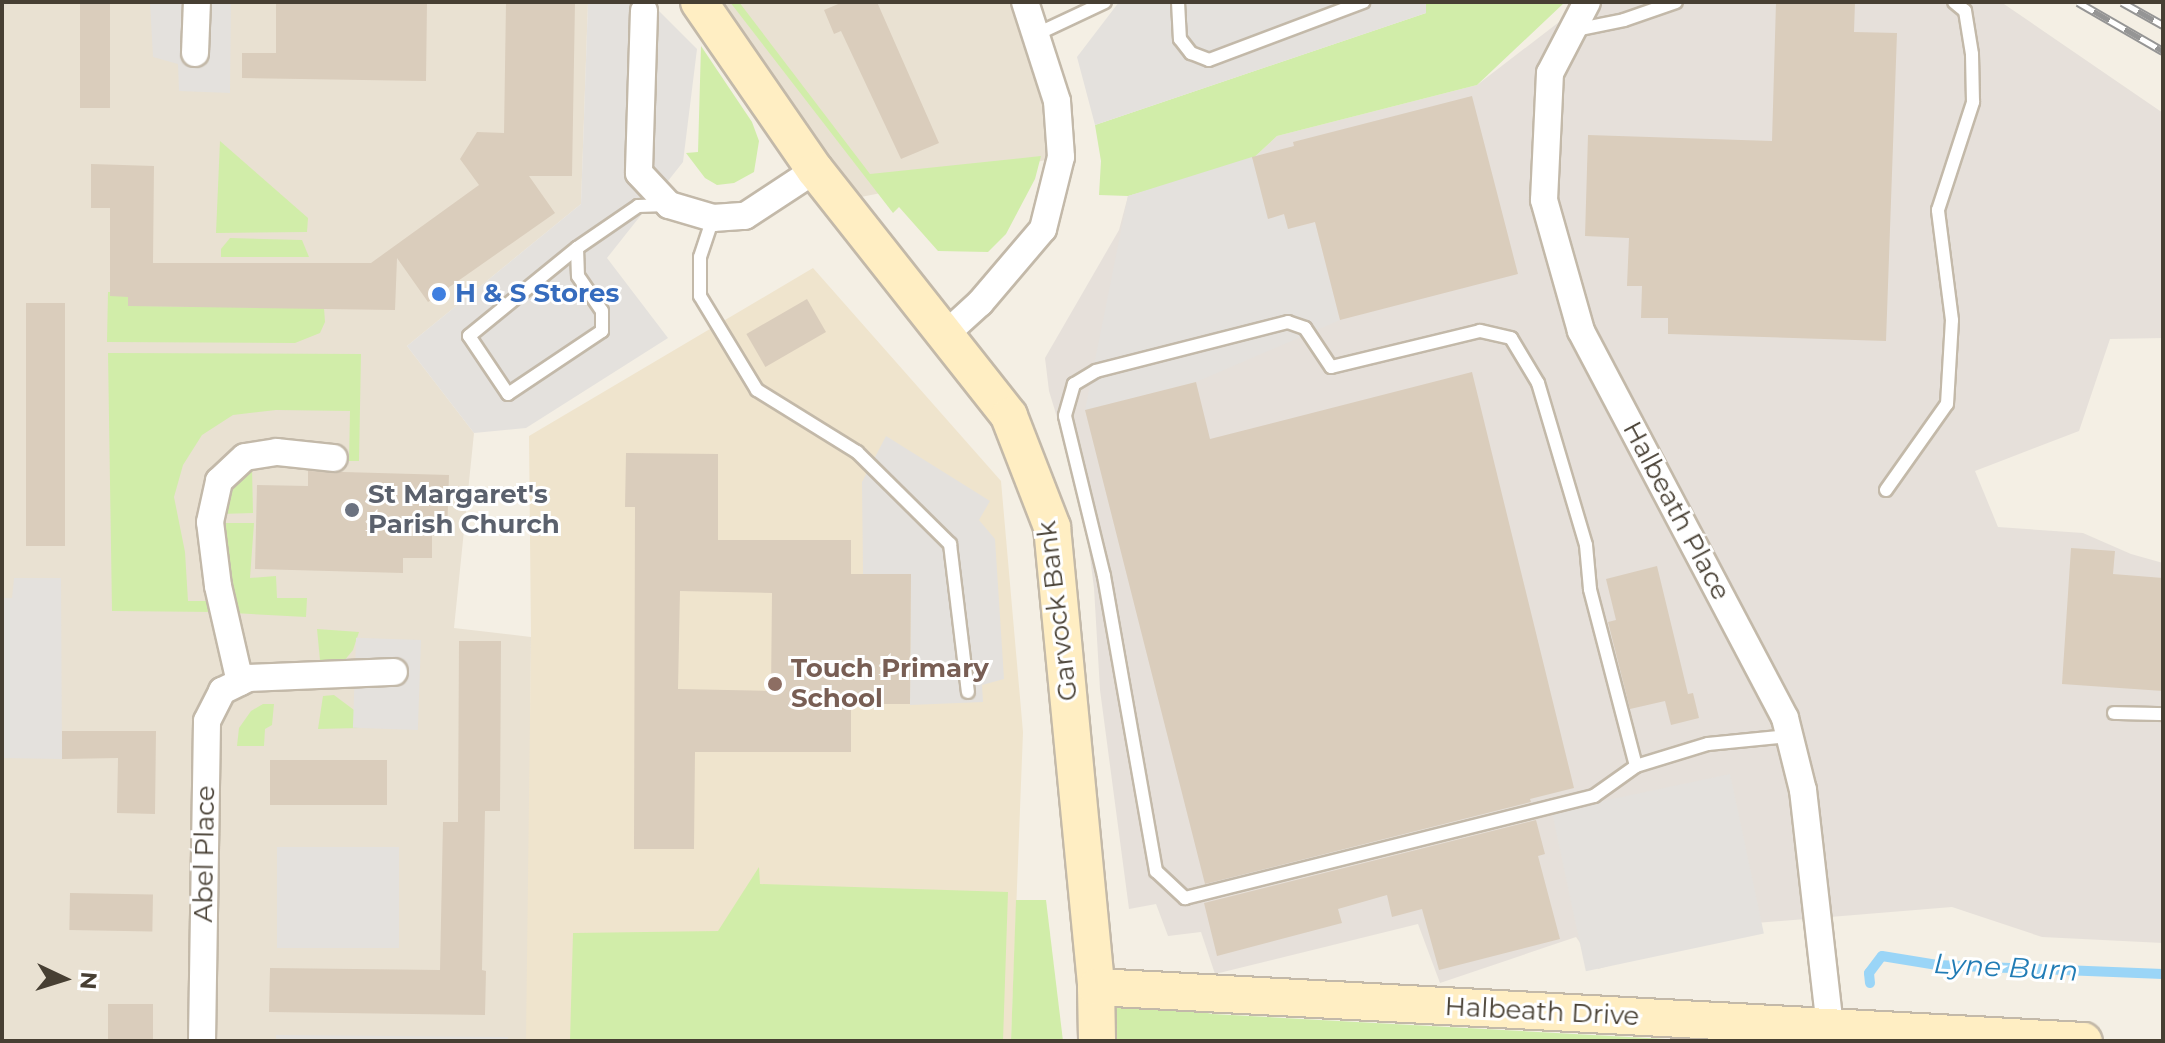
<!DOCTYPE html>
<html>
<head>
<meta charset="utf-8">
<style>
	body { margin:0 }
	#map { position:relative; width:2165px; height:1043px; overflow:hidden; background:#f4efe4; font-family:Montserrat,sans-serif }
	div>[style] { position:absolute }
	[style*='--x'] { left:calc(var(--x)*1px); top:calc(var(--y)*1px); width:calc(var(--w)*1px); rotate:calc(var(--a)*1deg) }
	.residential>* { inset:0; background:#e9e1d2 }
	.industrial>* { inset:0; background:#e6e0da }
	.education>* { inset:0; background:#efe4cd }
	.green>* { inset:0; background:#d1eda9 }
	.parking>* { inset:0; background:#e4e1dd; transform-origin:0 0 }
	.stream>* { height:10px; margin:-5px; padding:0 5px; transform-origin:5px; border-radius:5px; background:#9ad5f7 }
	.building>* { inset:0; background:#dacdbc; transform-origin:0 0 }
	.roads { filter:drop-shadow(2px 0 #c3b9a9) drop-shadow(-2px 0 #c3b9a9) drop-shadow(0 2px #c3b9a9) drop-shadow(0 -2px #c3b9a9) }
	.lane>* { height:12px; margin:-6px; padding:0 6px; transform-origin:6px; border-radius:6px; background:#fff }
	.street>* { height:26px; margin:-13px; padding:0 13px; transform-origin:13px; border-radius:13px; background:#fff }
	.secondary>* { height:36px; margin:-18px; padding:0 18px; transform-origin:18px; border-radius:18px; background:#ffeec3 }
	.rail>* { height:9px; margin-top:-4.5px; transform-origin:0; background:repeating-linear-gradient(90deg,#fff 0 18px,#959595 0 36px); box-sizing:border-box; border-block:2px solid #959595 }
	.dots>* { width:22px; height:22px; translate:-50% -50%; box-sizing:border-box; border:4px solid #fff; border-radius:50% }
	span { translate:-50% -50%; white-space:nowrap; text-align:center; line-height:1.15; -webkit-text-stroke:6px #fff; paint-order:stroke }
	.shop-label { font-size:26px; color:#366cbe; font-weight:700 }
	.left { translate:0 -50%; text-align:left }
	.worship-label { font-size:26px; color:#5b616d; font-weight:700 }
	.street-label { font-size:26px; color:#473f33 }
	.education-label { font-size:26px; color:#785e54; font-weight:700 }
	.water-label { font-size:28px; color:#217cb5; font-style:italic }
	.frame { position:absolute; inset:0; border:4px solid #473f33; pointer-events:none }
	.north { position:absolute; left:24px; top:939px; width:80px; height:80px; -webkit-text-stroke:6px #fff; paint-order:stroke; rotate:94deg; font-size:22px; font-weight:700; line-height:32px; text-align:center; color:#473f33 }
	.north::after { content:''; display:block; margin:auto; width:28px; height:36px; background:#473f33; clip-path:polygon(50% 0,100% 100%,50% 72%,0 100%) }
</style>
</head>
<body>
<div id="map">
	<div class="residential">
		<div style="clip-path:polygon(2px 2px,588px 2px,581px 204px,407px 346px,474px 433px,454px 628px,531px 637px,528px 1041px,2px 1041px)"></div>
		<div style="clip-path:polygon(699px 2px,1025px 2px,1061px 157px,841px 201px)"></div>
	</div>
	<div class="industrial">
		<div style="clip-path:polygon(1585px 2px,2001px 2px,2163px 113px,2163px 338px,2110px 339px,2079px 431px,1975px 471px,1998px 527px,2083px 533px,2131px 554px,2163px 563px,2163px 943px,2042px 937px,1952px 907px,1756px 923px,1598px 969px,1576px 937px,1440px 983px,1418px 924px,1215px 974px,1201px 932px,1168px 936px,1156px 904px,1129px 909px,1100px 690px,1094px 588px,1083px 503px,1049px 391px,1045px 358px,1119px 230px,1128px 196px,1249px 162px,1277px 136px,1477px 85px)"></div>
	</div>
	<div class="education">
		<div style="clip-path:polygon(813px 268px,1001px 481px,1023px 732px,1011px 1041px,526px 1041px,531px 637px,529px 436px)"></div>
	</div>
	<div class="green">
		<div style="clip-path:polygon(730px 2px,739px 2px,870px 174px,1041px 156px,1035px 179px,1006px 234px,988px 252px,938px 251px,899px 207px,893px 213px)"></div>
		<div style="clip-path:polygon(1426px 2px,1565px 2px,1477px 85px,1277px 136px,1249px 162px,1128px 196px,1099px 195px,1101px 161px,1095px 125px,1426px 13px)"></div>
		<div style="clip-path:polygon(701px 46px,752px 122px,759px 141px,754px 172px,734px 183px,717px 185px,705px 178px,686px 153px,698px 152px)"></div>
		<div style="clip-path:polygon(220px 141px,308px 218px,307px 232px,216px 233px)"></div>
		<div style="clip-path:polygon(230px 238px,302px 240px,309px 257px,221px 257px,221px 249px)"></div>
		<div style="clip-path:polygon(108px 292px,136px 292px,138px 306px,324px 308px,325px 322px,320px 333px,295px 343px,107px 342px)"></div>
		<div style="clip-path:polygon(108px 353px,361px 354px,359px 461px,349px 461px,350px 411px,276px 410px,233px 415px,202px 435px,183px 465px,174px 497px,185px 552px,188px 601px,209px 601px,216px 612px,112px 611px)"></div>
		<div style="clip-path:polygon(252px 468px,253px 513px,220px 514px,234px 475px)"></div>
		<div style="clip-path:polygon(222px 523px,254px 523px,250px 578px,276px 576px,277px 598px,307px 598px,306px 617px,233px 613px,234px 593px)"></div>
		<div style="clip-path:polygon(317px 629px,359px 632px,353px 650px,344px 661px,325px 666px,320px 660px)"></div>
		<div style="clip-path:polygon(334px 695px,354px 710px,359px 728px,318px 729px,323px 696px)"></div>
		<div style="clip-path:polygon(263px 704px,274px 704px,272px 725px,265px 729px,264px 746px,237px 746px,239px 728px,251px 711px)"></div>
		<div style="clip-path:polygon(759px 867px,760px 884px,1008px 892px,1003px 1041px,570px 1041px,573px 933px,718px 931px)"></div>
		<div style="clip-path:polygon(1016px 900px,1046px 900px,1063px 1041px,1011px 1041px)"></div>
		<div style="clip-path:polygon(1096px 987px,1212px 1014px,1702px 1041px,1097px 1041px)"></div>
	</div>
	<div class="parking">
		<div style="clip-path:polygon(150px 2px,231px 2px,230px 93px,179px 91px,178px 64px,153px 57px)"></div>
		<div style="clip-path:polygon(588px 2px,650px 2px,697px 49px,683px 162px,607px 258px,668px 338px,526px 428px,474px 433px,407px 346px,581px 204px)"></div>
		<div style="clip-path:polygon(1119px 2px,1426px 2px,1426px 13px,1095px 125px,1077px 57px)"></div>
		<div style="clip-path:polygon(1252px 157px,1268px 218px,1284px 215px,1288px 229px,1315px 223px,1340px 320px,1196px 382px,1085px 410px,1128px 196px)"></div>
		<div style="clip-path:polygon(886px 436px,990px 501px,979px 520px,995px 539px,1004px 679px,982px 685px,983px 702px,910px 705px,911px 575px,863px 574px,862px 482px)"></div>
		<div style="clip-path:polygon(14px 578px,61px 578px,62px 759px,2px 758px,2px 598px,12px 598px)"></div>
		<div style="left:421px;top:640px;width:90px;height:65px;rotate:92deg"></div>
		<div style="left:1730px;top:774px;width:163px;height:182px;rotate:78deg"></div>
		<div style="left:277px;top:847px;width:122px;height:101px"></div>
		<div style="clip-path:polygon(276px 1035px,508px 1037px,508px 1041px,276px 1041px)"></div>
	</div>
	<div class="stream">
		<div style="--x:1870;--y:983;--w:10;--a:-96"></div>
		<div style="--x:1869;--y:973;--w:21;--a:-53"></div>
		<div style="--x:1882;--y:956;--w:56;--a:9.3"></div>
		<div style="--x:1937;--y:965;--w:226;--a:2.3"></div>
	</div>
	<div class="building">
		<div style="left:80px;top:2px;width:30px;height:106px"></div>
		<div style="clip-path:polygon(276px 2px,427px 2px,426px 81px,242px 78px,242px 53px,276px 53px)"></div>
		<div style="clip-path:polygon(506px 2px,575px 2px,572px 176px,529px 176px,555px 213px,428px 302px,397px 258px,395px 310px,128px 306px,128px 297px,110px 296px,110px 208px,91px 208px,91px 164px,154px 166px,153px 263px,371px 263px,479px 185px,460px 159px,477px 132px,504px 133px)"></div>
		<div style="clip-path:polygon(843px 2px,877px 2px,939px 143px,901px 159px,841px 31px,834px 34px,824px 10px)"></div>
		<div style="clip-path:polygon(1776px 2px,1855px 2px,1854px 32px,1897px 33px,1886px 341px,1668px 334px,1668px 318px,1641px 318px,1642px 286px,1627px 286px,1629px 238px,1585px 236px,1588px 135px,1772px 141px)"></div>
		<div style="clip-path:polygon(1472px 96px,1518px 274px,1340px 320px,1315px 222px,1288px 229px,1284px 214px,1268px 219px,1252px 157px,1294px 146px,1293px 142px)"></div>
		<div style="left:807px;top:299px;width:38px;height:70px;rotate:60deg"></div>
		<div style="left:65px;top:303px;width:243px;height:39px;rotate:90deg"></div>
		<div style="clip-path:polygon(1472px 372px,1574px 788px,1530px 799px,1531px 802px,1205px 884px,1085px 410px,1196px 382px,1210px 439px)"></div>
		<div style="clip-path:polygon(evenodd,626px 453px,718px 454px,718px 540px,851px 540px,851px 574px,911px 574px,910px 704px,851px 704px,851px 752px,695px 752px,694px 849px,634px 849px,635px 507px,625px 507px,626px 453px,680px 591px,772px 593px,771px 691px,678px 689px,680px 591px)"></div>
		<div style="clip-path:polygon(308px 471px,449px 475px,447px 534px,432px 534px,432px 558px,403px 558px,403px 573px,255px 569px,257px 485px,308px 486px)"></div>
		<div style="clip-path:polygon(2071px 548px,2115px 551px,2113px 574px,2163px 578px,2163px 691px,2062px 684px)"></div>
		<div style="clip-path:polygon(1657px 566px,1688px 694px,1693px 693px,1699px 718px,1671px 725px,1665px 701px,1630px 709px,1608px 622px,1616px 620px,1606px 579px)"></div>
		<div style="clip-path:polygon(459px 641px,501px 641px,500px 811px,485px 811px,482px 970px,486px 971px,485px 1015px,269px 1012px,270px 968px,440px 970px,443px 822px,458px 822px)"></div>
		<div style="clip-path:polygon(62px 731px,156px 731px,155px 814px,117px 813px,118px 758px,62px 759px)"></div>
		<div style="left:270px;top:760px;width:117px;height:45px"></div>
		<div style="clip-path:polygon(1536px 820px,1545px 854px,1538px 856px,1560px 939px,1439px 970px,1422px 909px,1392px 917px,1387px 895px,1338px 909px,1342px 923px,1217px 956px,1204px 903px)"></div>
		<div style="left:70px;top:893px;width:83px;height:37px;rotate:1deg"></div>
		<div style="left:108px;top:1004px;width:45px;height:37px"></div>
	</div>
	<div class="roads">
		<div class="lane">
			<div style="--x:1178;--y:2;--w:37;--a:87"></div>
			<div style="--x:1180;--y:39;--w:18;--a:52"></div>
			<div style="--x:1191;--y:53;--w:19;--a:21"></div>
			<div style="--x:1209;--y:60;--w:165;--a:-20.6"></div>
			<div style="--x:1575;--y:30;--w:50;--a:-11.5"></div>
			<div style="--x:1624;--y:20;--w:55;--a:-19.1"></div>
			<div style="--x:1037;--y:34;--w:75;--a:-25.2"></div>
			<div style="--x:713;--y:218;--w:41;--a:108.4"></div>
			<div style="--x:700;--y:257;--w:39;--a:90"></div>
			<div style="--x:700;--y:296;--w:110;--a:58.8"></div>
			<div style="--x:757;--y:390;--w:118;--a:31.8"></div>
			<div style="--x:857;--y:452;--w:131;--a:44.7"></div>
			<div style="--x:950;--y:544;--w:149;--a:83.1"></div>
			<div style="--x:577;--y:248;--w:28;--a:88"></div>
			<div style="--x:578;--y:276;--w:42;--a:55.6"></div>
			<div style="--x:602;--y:311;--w:20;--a:90"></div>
			<div style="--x:602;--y:331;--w:113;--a:146.2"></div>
			<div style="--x:508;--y:394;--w:70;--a:-123.9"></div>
			<div style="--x:469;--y:336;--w:139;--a:-39.2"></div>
			<div style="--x:577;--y:248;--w:74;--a:-34.5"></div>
			<div style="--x:638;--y:206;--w:28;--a:-2"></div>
			<div style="--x:1886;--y:490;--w:105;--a:-54.7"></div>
			<div style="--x:1947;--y:404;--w:84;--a:-86.6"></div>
			<div style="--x:1952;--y:320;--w:111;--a:-97.3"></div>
			<div style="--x:1938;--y:210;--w:114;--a:-72"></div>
			<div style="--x:1973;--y:102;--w:48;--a:-91.2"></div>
			<div style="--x:1972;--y:54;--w:44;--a:-99.2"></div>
			<div style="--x:1965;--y:11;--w:14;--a:-141"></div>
			<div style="--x:2114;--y:713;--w:49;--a:1.2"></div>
			<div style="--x:1636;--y:766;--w:183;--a:-104.6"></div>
			<div style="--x:1590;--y:589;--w:44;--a:-95.2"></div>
			<div style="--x:1586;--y:545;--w:169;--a:-106.5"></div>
			<div style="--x:1538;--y:383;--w:52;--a:-121"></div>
			<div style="--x:1511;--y:338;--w:32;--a:-167"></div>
			<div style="--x:1480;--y:331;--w:153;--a:166.4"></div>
			<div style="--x:1331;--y:367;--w:47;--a:-123.7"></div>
			<div style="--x:1305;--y:328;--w:18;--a:-161"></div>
			<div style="--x:1288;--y:322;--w:198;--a:165.7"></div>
			<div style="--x:1096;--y:371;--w:26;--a:149"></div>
			<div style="--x:1074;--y:384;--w:33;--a:106"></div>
			<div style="--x:1065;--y:416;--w:165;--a:76.3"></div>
			<div style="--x:1104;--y:576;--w:300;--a:80"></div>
			<div style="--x:1156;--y:871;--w:40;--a:43"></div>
			<div style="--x:1185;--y:898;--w:422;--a:-14"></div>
			<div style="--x:1594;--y:796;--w:52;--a:-35.5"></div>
			<div style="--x:1636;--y:766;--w:75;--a:-17"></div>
			<div style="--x:1708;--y:744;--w:81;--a:-5.6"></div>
		</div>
		<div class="street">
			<div style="--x:1587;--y:2;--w:80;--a:117.5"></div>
			<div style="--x:1550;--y:73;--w:127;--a:92.7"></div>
			<div style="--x:1544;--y:200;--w:136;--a:74.2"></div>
			<div style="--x:1581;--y:331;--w:437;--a:62.2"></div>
			<div style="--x:1785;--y:718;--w:74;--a:76"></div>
			<div style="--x:1803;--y:790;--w:240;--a:83.5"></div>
			<div style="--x:644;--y:11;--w:162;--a:91.8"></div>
			<div style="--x:639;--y:173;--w:44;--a:46.8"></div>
			<div style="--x:669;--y:205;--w:46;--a:16.5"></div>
			<div style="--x:713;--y:218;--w:32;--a:-4"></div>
			<div style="--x:745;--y:216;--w:84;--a:-33.3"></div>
			<div style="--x:195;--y:53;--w:51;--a:-87.8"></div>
			<div style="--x:947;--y:333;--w:45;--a:-42.3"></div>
			<div style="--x:980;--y:303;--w:97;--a:-49.6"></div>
			<div style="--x:1043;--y:229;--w:74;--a:-76"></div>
			<div style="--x:1061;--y:157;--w:56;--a:-94.1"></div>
			<div style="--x:1057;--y:101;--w:104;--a:-107.9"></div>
			<div style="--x:240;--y:682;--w:98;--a:-102.9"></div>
			<div style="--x:218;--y:586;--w:64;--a:-97.1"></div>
			<div style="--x:210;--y:522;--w:42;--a:-77.6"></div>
			<div style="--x:219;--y:481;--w:35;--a:-43"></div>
			<div style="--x:245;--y:457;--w:32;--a:-9"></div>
			<div style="--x:277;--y:452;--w:57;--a:6"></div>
			<div style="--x:202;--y:1041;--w:320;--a:-89.1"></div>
			<div style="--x:207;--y:721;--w:34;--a:-63"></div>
			<div style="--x:222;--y:691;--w:30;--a:-26"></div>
			<div style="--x:249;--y:678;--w:145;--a:-2.4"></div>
		</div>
		<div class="secondary">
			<div style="--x:699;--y:2;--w:204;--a:55.4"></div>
			<div style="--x:815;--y:170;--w:313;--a:51.7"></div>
			<div style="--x:1009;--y:416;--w:119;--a:68.8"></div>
			<div style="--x:1052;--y:527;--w:462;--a:84.5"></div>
			<div style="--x:1096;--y:987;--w:54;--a:88.9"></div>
			<div style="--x:1096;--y:987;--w:989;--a:3.13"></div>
		</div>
	</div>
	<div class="rail">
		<div style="--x:2078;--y:2;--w:98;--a:30"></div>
		<div style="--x:2122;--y:2;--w:47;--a:29.3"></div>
	</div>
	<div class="dots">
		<div style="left:439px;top:294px;background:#3f7fe0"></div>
		<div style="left:352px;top:510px;background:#6b7280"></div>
		<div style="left:775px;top:684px;background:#8d6e63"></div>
	</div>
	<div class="shop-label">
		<span class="left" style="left:455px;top:294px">H &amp; S Stores</span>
	</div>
	<div class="worship-label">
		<span class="left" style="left:368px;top:510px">St Margaret's<br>Parish Church</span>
	</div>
	<div class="street-label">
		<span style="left:1676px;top:511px;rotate:62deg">Halbeath Place</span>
		<span style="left:1058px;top:611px;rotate:-97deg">Garvock Bank</span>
		<span style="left:205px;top:854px;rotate:-89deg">Abel Place</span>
		<span style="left:1542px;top:1012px;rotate:3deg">Halbeath Drive</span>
	</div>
	<div class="education-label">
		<span class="left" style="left:791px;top:684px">Touch Primary<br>School</span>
	</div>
	<div class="water-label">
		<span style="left:2006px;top:967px;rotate:3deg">Lyne Burn</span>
	</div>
	<div class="frame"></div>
	<div class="north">N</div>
</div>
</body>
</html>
